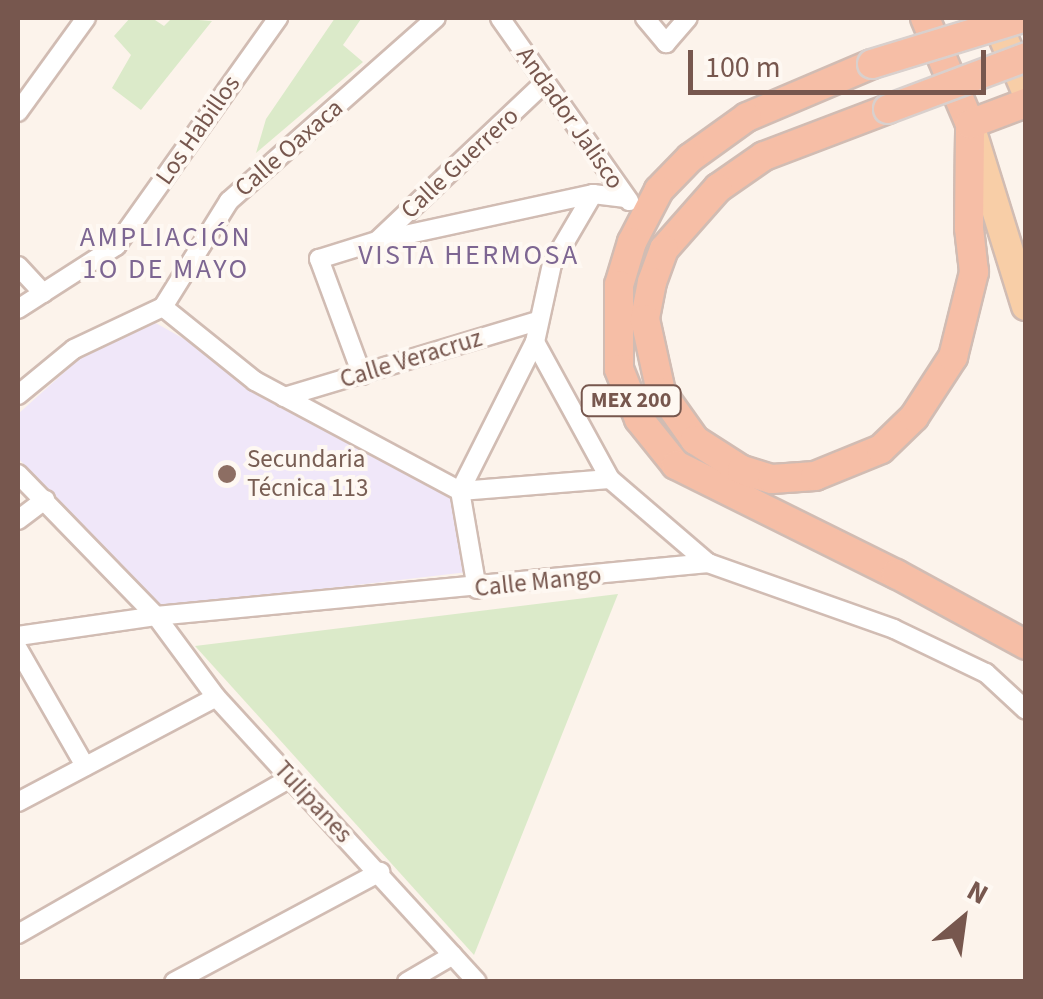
<!DOCTYPE html>
<html>
<head>
<meta charset="utf-8">
<style>
	body { margin:0 }
	#map { position:relative; width:1043px; height:999px; overflow:hidden; background:#fcf3eb; font-family:"Source Sans 3",sans-serif }
	div>[style] { position:absolute }
	[style*='--x'] { left:calc(var(--x)*1px); top:calc(var(--y)*1px); width:calc(var(--w)*1px); rotate:calc(var(--a)*1deg) }
	.education>* { inset:0; background:#f0e7f9 }
	.green>* { inset:0; background:#dbeac9 }
	.roads { filter:drop-shadow(2px 0 #d1bcb3) drop-shadow(-2px 0 #d1bcb3) drop-shadow(0 2px #d1bcb3) drop-shadow(0 -2px #d1bcb3) }
	.minor>* { height:18px; margin:-9px; padding:0 9px; transform-origin:9px; border-radius:9px; background:#fff }
	.primary>* { height:28px; margin:-14px; padding:0 14px; transform-origin:14px; border-radius:14px; background:#f8cea7 }
	.trunk>* { height:28px; margin:-14px; padding:0 14px; transform-origin:14px; border-radius:14px; background:#f6bea6 }
	.bridges { filter:drop-shadow(2px 0 #d9d0cd) drop-shadow(-2px 0 #d9d0cd) drop-shadow(0 2px #d9d0cd) drop-shadow(0 -2px #d9d0cd) }
	.trunk-bridge>* { height:28px; margin:-14px; padding:0 14px; transform-origin:14px; border-radius:14px; background:#f6bea6 }
	.dots>* { width:28px; height:28px; translate:-50% -50%; box-sizing:border-box; border:5px solid #fef8f2; border-radius:50% }
	span { translate:-50% -50%; white-space:nowrap; text-align:center; line-height:1.15; -webkit-text-stroke:8px #fef8f2; paint-order:stroke }
	.shield-label span { padding:2px 8px; background:#fef8f2; border:2px solid; border-radius:8px; -webkit-text-stroke-width:0 }
	.shield-label { font-size:22px; color:#77574e; font-weight:700 }
	.street-label { font-size:25px; color:#77574e }
	.education-label { font-size:25px; color:#785e54 }
	.left { translate:0 -50%; text-align:left }
	.neighbourhood-label { font-size:28px; color:#7d6692; letter-spacing:2.5px }
	.frame { position:absolute; inset:0; border:20px solid #77574e; pointer-events:none }
	.north { position:absolute; left:913px; top:869px; width:100px; height:100px; -webkit-text-stroke:8px #fef8f2; paint-order:stroke; rotate:29deg; font-size:28px; font-weight:700; line-height:40px; text-align:center; color:#77574e }
	.north::after { content:''; display:block; margin:auto; width:35px; height:45px; background:#77574e; clip-path:polygon(50% 0,100% 100%,50% 72%,0 100%) }
	.scale { position:absolute; left:688px; top:50px; width:298px; height:45px; box-sizing:border-box; border:5px solid #77574e; border-top:0; padding-left:12px; font-size:30px; line-height:35px; white-space:nowrap; color:#77574e; -webkit-text-stroke:8px #fef8f2; paint-order:stroke }
</style>
</head>
<body>
<div id="map">
	<div class="education">
		<div style="clip-path:polygon(154px 322px,452px 490px,468px 572px,160px 608px,18px 458px,18px 414px,79px 359px)"></div>
	</div>
	<div class="green">
		<div style="clip-path:polygon(130px 18px,152px 18px,164px 26px,172px 18px,212px 21px,141px 110px,112px 88px,131px 55px,114px 36px)"></div>
		<div style="clip-path:polygon(335px 18px,361px 19px,343px 45px,363px 62px,256px 153px,266px 119px)"></div>
		<div style="clip-path:polygon(618px 594px,474px 955px,195px 646px)"></div>
	</div>
	<div class="roads">
		<div class="minor">
			<div style="--x:500;--y:18;--w:224;--a:54.8"></div>
			<div style="--x:645;--y:18;--w:33;--a:50"></div>
			<div style="--x:666;--y:43;--w:33;--a:-49"></div>
			<div style="--x:18;--y:112;--w:116;--a:-54.1"></div>
			<div style="--x:593;--y:194;--w:81;--a:120.4"></div>
			<div style="--x:552;--y:264;--w:80;--a:102.3"></div>
			<div style="--x:535;--y:342;--w:156;--a:61.3"></div>
			<div style="--x:377;--y:241;--w:221;--a:-12.3"></div>
			<div style="--x:593;--y:194;--w:33;--a:7"></div>
			<div style="--x:18;--y:266;--w:37;--a:47"></div>
			<div style="--x:163;--y:307;--w:118;--a:38.8"></div>
			<div style="--x:255;--y:381;--w:233;--a:28.2"></div>
			<div style="--x:460;--y:491;--w:150;--a:-4.6"></div>
			<div style="--x:610;--y:479;--w:129;--a:40.6"></div>
			<div style="--x:18;--y:309;--w:117;--a:-32.7"></div>
			<div style="--x:116;--y:246;--w:280;--a:-54.6"></div>
			<div style="--x:362;--y:375;--w:124;--a:-110.3"></div>
			<div style="--x:319;--y:259;--w:61;--a:-17.2"></div>
			<div style="--x:377;--y:241;--w:228;--a:-43.4"></div>
			<div style="--x:18;--y:395;--w:72;--a:-39.4"></div>
			<div style="--x:74;--y:349;--w:98;--a:-25.3"></div>
			<div style="--x:163;--y:307;--w:125;--a:-58.1"></div>
			<div style="--x:229;--y:201;--w:276;--a:-41.5"></div>
			<div style="--x:284;--y:397;--w:265;--a:-16.7"></div>
			<div style="--x:18;--y:474;--w:198;--a:45.8"></div>
			<div style="--x:156;--y:616;--w:101;--a:53.5"></div>
			<div style="--x:216;--y:697;--w:386;--a:47.5"></div>
			<div style="--x:18;--y:520;--w:34;--a:-37"></div>
			<div style="--x:477;--y:589;--w:99;--a:-99.8"></div>
			<div style="--x:460;--y:491;--w:167;--a:-63.3"></div>
			<div style="--x:18;--y:636;--w:139;--a:-8.2"></div>
			<div style="--x:156;--y:616;--w:555;--a:-5.48"></div>
			<div style="--x:708;--y:563;--w:197;--a:19.5"></div>
			<div style="--x:894;--y:629;--w:102;--a:25.6"></div>
			<div style="--x:986;--y:673;--w:54;--a:42.8"></div>
			<div style="--x:18;--y:649;--w:135;--a:60.2"></div>
			<div style="--x:18;--y:802;--w:224;--a:-27.9"></div>
			<div style="--x:18;--y:934;--w:314;--a:-29.8"></div>
			<div style="--x:174;--y:982;--w:234;--a:-28.1"></div>
			<div style="--x:407;--y:982;--w:53;--a:-30.4"></div>
		</div>
		<div class="primary">
			<div style="--x:995;--y:18;--w:79;--a:67"></div>
			<div style="--x:973;--y:135;--w:179;--a:72.8"></div>
		</div>
		<div class="trunk">
			<div style="--x:872;--y:64;--w:136;--a:157"></div>
			<div style="--x:747;--y:117;--w:70;--a:144.3"></div>
			<div style="--x:690;--y:158;--w:45;--a:134.1"></div>
			<div style="--x:659;--y:190;--w:59;--a:117.4"></div>
			<div style="--x:632;--y:242;--w:45;--a:106.8"></div>
			<div style="--x:619;--y:285;--w:84;--a:90"></div>
			<div style="--x:619;--y:369;--w:54;--a:68.2"></div>
			<div style="--x:639;--y:419;--w:59;--a:51.2"></div>
			<div style="--x:676;--y:465;--w:246;--a:26.4"></div>
			<div style="--x:896;--y:574;--w:148;--a:28.6"></div>
			<div style="--x:888;--y:109;--w:133;--a:159.2"></div>
			<div style="--x:764;--y:156;--w:56;--a:145.2"></div>
			<div style="--x:718;--y:188;--w:81;--a:131.5"></div>
			<div style="--x:664;--y:249;--w:35;--a:110"></div>
			<div style="--x:652;--y:282;--w:38;--a:101"></div>
			<div style="--x:645;--y:319;--w:75;--a:77.6"></div>
			<div style="--x:661;--y:392;--w:59;--a:54.7"></div>
			<div style="--x:695;--y:440;--w:56;--a:32.6"></div>
			<div style="--x:742;--y:470;--w:31;--a:17"></div>
			<div style="--x:772;--y:479;--w:43;--a:-4"></div>
			<div style="--x:815;--y:476;--w:71;--a:-22.2"></div>
			<div style="--x:881;--y:449;--w:46;--a:-44.1"></div>
			<div style="--x:914;--y:417;--w:72;--a:-57"></div>
			<div style="--x:953;--y:357;--w:88;--a:-76.1"></div>
			<div style="--x:974;--y:272;--w:44;--a:-96.5"></div>
			<div style="--x:969;--y:228;--w:104;--a:-89.4"></div>
			<div style="--x:970;--y:124;--w:115;--a:-113"></div>
			<div style="--x:970;--y:124;--w:60;--a:-20.6"></div>
		</div>
	</div>
	<div class="bridges">
		<div class="trunk-bridge">
			<div style="--x:872;--y:64;--w:157;--a:-17"></div>
			<div style="--x:888;--y:109;--w:147;--a:-20.6"></div>
		</div>
	</div>
	<div class="dots">
		<div style="left:227px;top:474px;background:#8d6e63"></div>
	</div>
	<div class="shield-label">
		<span style="left:631px;top:401px">MEX 200</span>
	</div>
	<div class="street-label">
		<span style="left:570px;top:118px;rotate:55deg">Andador Jalisco</span>
		<span style="left:198px;top:130px;rotate:-55deg">Los Habillos</span>
		<span style="left:289px;top:148px;rotate:-41deg">Calle Oaxaca</span>
		<span style="left:460px;top:163px;rotate:-43deg">Calle Guerrero</span>
		<span style="left:411px;top:359px;rotate:-17deg">Calle Veracruz</span>
		<span style="left:538px;top:582px;rotate:-6deg">Calle Mango</span>
		<span style="left:313px;top:802px;rotate:47deg">Tulipanes</span>
	</div>
	<div class="education-label">
		<span class="left" style="left:247px;top:474px">Secundaria<br>Técnica 113</span>
	</div>
	<div class="neighbourhood-label">
		<span style="left:166px;top:253px">AMPLIACIÓN<br>1O DE MAYO</span>
		<span style="left:469px;top:255px">VISTA HERMOSA</span>
	</div>
	<div class="frame"></div>
	<div class="north">N</div>
	<div class="scale">100 m</div>
</div>
</body>
</html>
